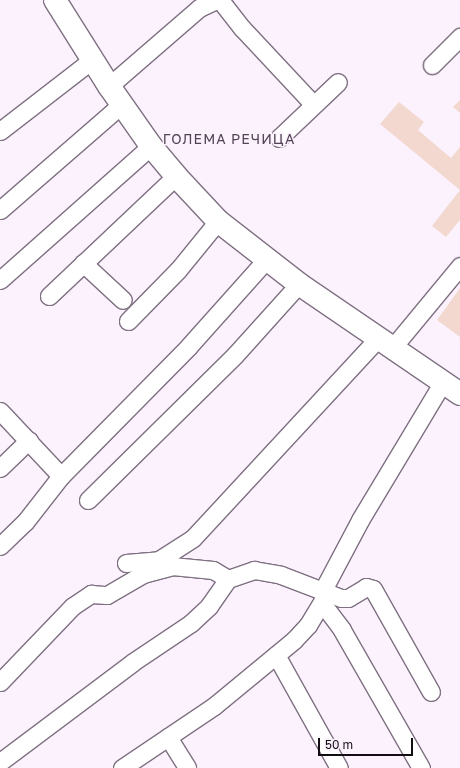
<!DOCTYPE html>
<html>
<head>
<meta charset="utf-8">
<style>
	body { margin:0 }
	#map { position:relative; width:460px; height:768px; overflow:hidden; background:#fcf2fe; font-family:"Golos Text",sans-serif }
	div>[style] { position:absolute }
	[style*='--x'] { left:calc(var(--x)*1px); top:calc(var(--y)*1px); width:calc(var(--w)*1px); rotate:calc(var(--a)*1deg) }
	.building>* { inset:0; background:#f2d8ce }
	.roads { filter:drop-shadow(1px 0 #7f7082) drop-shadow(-1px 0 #7f7082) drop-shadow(0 1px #7f7082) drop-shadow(0 -1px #7f7082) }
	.minor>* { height:17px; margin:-8.5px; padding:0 8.5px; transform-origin:8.5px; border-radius:8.5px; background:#fff }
	.major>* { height:22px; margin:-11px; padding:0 11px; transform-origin:11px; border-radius:11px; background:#fff }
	span { translate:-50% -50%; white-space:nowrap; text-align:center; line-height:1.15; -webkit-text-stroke:3px #fcf2fe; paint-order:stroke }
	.quarter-label { font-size:14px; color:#524455; letter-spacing:1px }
	.scale { position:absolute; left:318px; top:738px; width:95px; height:18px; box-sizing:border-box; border:2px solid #120d13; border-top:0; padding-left:5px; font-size:12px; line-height:14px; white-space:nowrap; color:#120d13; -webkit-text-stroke:3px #fcf2fe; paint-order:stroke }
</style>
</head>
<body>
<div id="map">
	<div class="building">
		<div style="clip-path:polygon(460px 100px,460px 113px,453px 107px)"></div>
		<div style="clip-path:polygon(399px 102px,424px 122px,418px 130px,451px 158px,460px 147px,460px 190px,380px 124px)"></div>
		<div style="clip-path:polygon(460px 190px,460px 220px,446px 237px,432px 226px)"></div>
		<div style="clip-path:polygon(460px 288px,460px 337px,437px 320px)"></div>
	</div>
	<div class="roads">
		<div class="minor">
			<div style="--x:220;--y:0;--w:36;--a:52"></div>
			<div style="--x:242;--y:28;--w:104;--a:46.9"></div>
			<div style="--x:432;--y:65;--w:40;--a:-45"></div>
			<div style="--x:109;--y:86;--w:119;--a:-40.9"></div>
			<div style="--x:199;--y:8;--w:19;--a:-25"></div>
			<div style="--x:0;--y:131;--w:116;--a:-37.7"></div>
			<div style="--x:279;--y:138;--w:81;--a:-43.5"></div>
			<div style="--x:0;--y:210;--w:162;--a:-41"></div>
			<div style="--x:83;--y:263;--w:54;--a:42.8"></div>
			<div style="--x:0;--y:280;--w:202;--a:-41.6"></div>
			<div style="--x:49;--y:296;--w:175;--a:-43.4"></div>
			<div style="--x:128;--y:321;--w:71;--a:-45.6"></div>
			<div style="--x:178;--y:270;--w:63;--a:-50.8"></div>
			<div style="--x:393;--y:347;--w:105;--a:-50.4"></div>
			<div style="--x:0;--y:411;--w:89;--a:46.8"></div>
			<div style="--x:0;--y:468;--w:40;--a:-44"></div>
			<div style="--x:88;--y:500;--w:206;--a:-44.6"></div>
			<div style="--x:235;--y:355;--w:96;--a:-48"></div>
			<div style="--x:0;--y:546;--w:35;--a:-44"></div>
			<div style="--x:25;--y:522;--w:58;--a:-52"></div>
			<div style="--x:61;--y:476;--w:182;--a:-45.4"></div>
			<div style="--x:189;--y:346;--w:115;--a:-48.2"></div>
			<div style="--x:126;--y:563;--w:33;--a:-5"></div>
			<div style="--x:159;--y:560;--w:40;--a:-32.9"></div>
			<div style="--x:193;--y:538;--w:272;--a:-47.2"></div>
			<div style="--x:323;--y:590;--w:79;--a:-62.1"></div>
			<div style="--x:360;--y:520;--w:161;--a:-59"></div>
			<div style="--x:322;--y:603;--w:34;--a:53"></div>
			<div style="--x:342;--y:630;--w:159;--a:60.2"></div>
			<div style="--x:276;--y:655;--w:129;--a:60.9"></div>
			<div style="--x:0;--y:682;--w:105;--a:-46.2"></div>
			<div style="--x:73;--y:606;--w:22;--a:-34"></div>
			<div style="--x:91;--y:594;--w:16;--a:4"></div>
			<div style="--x:107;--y:595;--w:42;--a:-30.3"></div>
			<div style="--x:143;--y:574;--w:30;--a:-15"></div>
			<div style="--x:172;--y:566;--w:41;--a:5.6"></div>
			<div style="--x:213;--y:570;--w:17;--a:31"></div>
			<div style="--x:168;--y:737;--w:36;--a:58"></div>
			<div style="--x:0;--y:762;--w:166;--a:-36.9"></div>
			<div style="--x:133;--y:662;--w:70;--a:-33.9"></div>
			<div style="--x:191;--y:623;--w:25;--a:-43"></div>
			<div style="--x:209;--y:606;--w:33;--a:-55"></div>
			<div style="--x:228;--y:579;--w:28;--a:-19"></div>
			<div style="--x:254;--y:570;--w:27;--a:10"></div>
			<div style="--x:281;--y:575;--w:64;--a:21"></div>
			<div style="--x:341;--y:598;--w:7;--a:0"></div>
			<div style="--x:348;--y:598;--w:21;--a:-31"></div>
			<div style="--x:366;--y:587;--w:7;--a:16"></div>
			<div style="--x:373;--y:589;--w:118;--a:60.6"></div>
			<div style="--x:122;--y:768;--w:111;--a:-34"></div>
			<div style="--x:214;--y:706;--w:104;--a:-39.5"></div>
			<div style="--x:294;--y:640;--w:21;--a:-47"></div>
			<div style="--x:308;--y:625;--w:39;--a:-59"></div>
		</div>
		<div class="major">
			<div style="--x:55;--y:0;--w:102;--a:57.9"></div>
			<div style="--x:109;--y:86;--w:73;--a:55"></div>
			<div style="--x:151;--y:146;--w:39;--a:50"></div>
			<div style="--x:176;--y:176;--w:62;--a:47"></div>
			<div style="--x:218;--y:221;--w:103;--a:37.9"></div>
			<div style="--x:299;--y:284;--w:195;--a:34.3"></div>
		</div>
	</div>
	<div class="quarter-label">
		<span style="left:229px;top:139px">ГОЛЕМА РЕЧИЦА</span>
	</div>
	<div class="scale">50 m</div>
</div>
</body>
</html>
